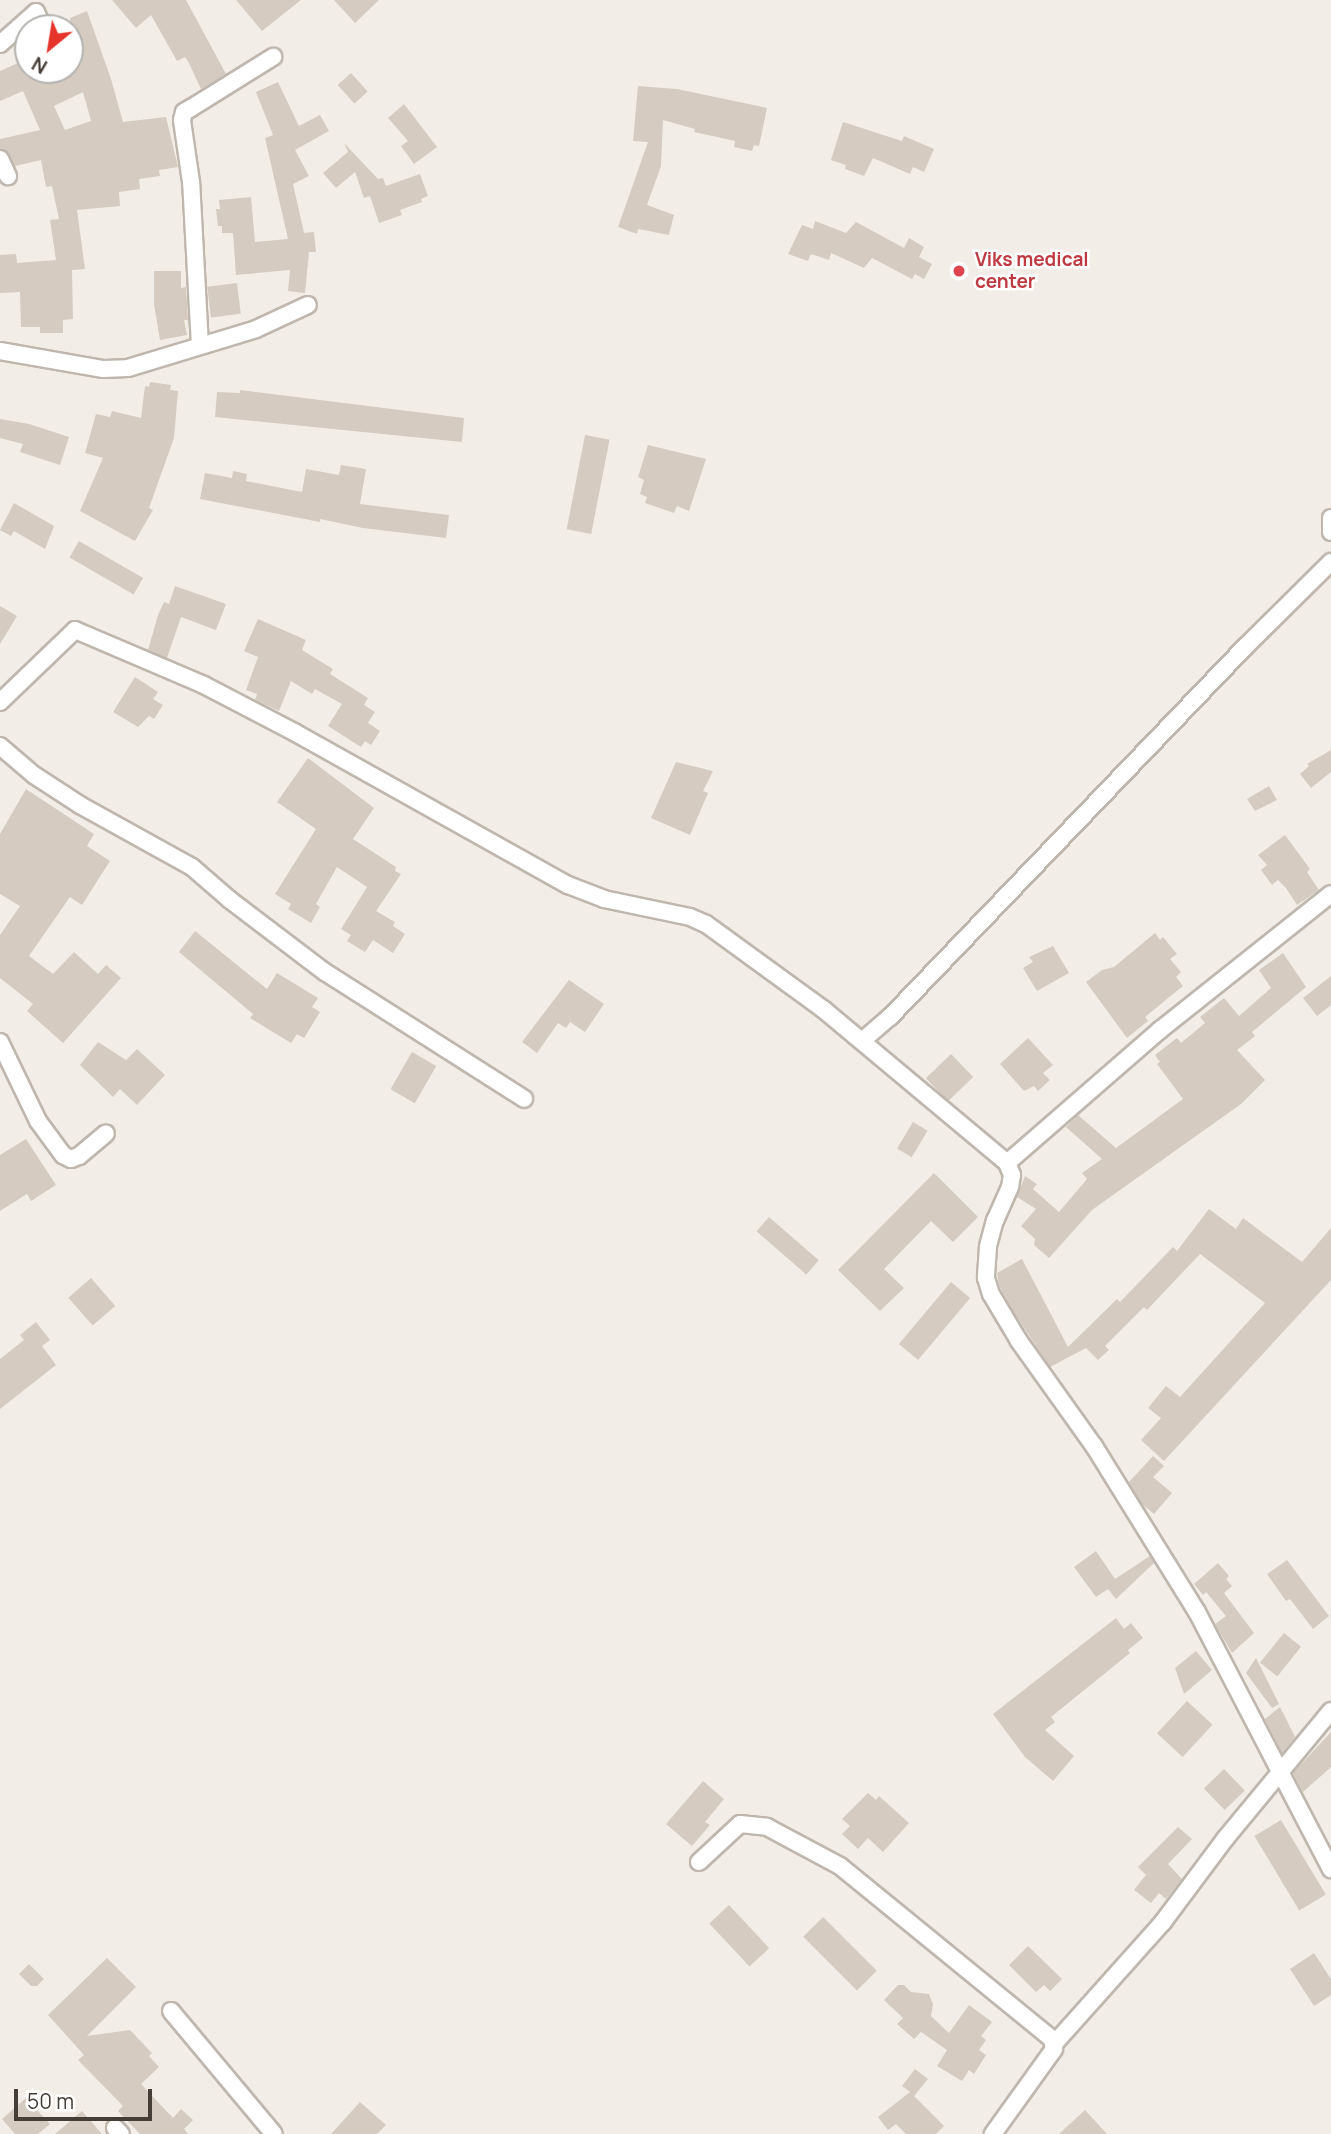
<!DOCTYPE html>
<html>
<head>
<meta charset="utf-8">
<style>
	body { margin:0 }
	#map { position:relative; width:1331px; height:2134px; overflow:hidden; background:#f2eee7; font-family:Manrope,sans-serif }
	div>[style] { position:absolute }
	[style*='--x'] { left:calc(var(--x)*1px); top:calc(var(--y)*1px); width:calc(var(--w)*1px); rotate:calc(var(--a)*1deg) }
	.building>* { inset:0; background:#d5cbc1; transform-origin:0 0 }
	.roads { filter:drop-shadow(2px 0 #bfb7ae) drop-shadow(-2px 0 #bfb7ae) drop-shadow(0 2px #bfb7ae) drop-shadow(0 -2px #bfb7ae) }
	.minor>* { height:16px; margin:-8px; padding:0 8px; transform-origin:8px; border-radius:8px; background:#fff }
	.dots>* { width:19px; height:19px; translate:-50% -50%; box-sizing:border-box; border:4px solid #fff; border-radius:50% }
	span { translate:-50% -50%; white-space:nowrap; text-align:center; line-height:1.15; -webkit-text-stroke:5px #fff; paint-order:stroke }
	.health-label { font-size:19px; color:#be3a42; font-weight:700 }
	.left { translate:0 -50%; text-align:left }
	.north { position:absolute; left:14px; top:14px; width:70px; height:70px; box-sizing:border-box; background:#fff; border:2px solid #b4b2af; border-radius:50%; rotate:210deg; font-size:19px; font-weight:700; line-height:28px; text-align:center; color:#443e37 }
	.north::after { content:''; display:block; margin:auto; width:24px; height:32px; background:#e6342a; clip-path:polygon(50% 0,100% 100%,50% 72%,0 100%) }
	.scale { position:absolute; left:14px; top:2089px; width:138px; height:32px; box-sizing:border-box; border:4px solid #443e37; border-top:0; padding-left:9px; font-size:21px; line-height:24px; white-space:nowrap; color:#443e37; -webkit-text-stroke:5px #fff; paint-order:stroke }
</style>
</head>
<body>
<div id="map">
	<div class="building">
		<div style="clip-path:polygon(112px 0,186px 0,226px 74px,201px 89px,188px 61px,185px 57px,177px 61px,151px 15px,136px 28px)"></div>
		<div style="clip-path:polygon(236px 0,301px 0,262px 31px)"></div>
		<div style="clip-path:polygon(334px 0,379px 0,355px 23px)"></div>
		<div style="clip-path:polygon(evenodd,87px 11px,111px 79px,123px 122px,166px 117px,178px 167px,159px 170px,160px 176px,139px 179px,140px 189px,119px 192px,120px 206px,77px 210px,85px 269px,72px 270px,73px 319px,63px 320px,63px 333px,40px 333px,40px 327px,21px 327px,20px 292px,0 293px,0 255px,16px 254px,17px 263px,56px 260px,50px 220px,59px 219px,52px 186px,46px 187px,41px 160px,15px 166px,6px 151px,0 149px,0 139px,40px 130px,23px 91px,0 101px,0 71px,18px 63px,21px 70px,70px 70px,70px 18px,87px 11px,83px 92px,91px 121px,65px 130px,54px 106px,83px 92px)"></div>
		<div style="left:351px;top:73px;width:25px;height:18px;rotate:48deg"></div>
		<div style="clip-path:polygon(278px 82px,299px 126px,320px 115px,329px 131px,295px 150px,309px 176px,293px 184px,304px 233px,314px 232px,316px 252px,309px 252px,305px 293px,288px 291px,290px 270px,236px 275px,233px 233px,222px 233px,222px 226px,218px 226px,216px 209px,220px 209px,219px 200px,251px 197px,255px 242px,288px 239px,265px 138px,273px 135px,256px 92px)"></div>
		<div style="clip-path:polygon(638px 86px,677px 89px,767px 108px,759px 146px,754px 145px,752px 151px,734px 147px,735px 141px,694px 132px,695px 129px,663px 120px,661px 166px,647px 205px,674px 215px,669px 235px,638px 229px,637px 234px,618px 227px,648px 142px,633px 141px)"></div>
		<div style="clip-path:polygon(404px 104px,437px 147px,414px 164px,401px 146px,408px 141px,388px 118px)"></div>
		<div style="clip-path:polygon(843px 122px,902px 141px,904px 136px,934px 149px,924px 172px,913px 167px,910px 174px,873px 158px,864px 176px,845px 169px,846px 165px,831px 160px)"></div>
		<div style="clip-path:polygon(344px 143px,378px 179px,383px 178px,386px 186px,420px 174px,428px 196px,421px 199px,422px 202px,400px 210px,402px 215px,379px 223px,370px 196px,364px 198px,355px 172px,336px 188px,323px 173px,348px 152px)"></div>
		<div style="clip-path:polygon(815px 221px,846px 233px,856px 222px,904px 248px,909px 238px,924px 247px,919px 257px,932px 264px,924px 279px,915px 274px,912px 279px,872px 258px,864px 268px,831px 253px,829px 260px,811px 254px,808px 261px,788px 254px,802px 225px,813px 229px)"></div>
		<div style="clip-path:polygon(154px 271px,181px 271px,181px 288px,186px 287px,188px 320px,184px 320px,187px 335px,160px 340px,154px 304px)"></div>
		<div style="left:237px;top:283px;width:31px;height:30px;rotate:83deg"></div>
		<div style="clip-path:polygon(150px 382px,171px 385px,170px 390px,178px 391px,174px 438px,149px 508px,153px 510px,135px 541px,80px 511px,103px 458px,85px 453px,96px 414px,110px 417px,112px 411px,141px 418px,145px 386px,149px 387px)"></div>
		<div style="clip-path:polygon(240px 390px,464px 418px,462px 442px,215px 417px,217px 392px,240px 393px)"></div>
		<div style="clip-path:polygon(0 419px,29px 424px,69px 437px,60px 465px,20px 452px,23px 444px,0 438px)"></div>
		<div style="left:585px;top:435px;width:25px;height:96px;rotate:11deg"></div>
		<div style="clip-path:polygon(648px 445px,706px 459px,689px 511px,677px 506px,674px 513px,645px 503px,647px 497px,640px 494px,644px 480px,638px 477px)"></div>
		<div style="clip-path:polygon(341px 465px,366px 469px,360px 504px,449px 515px,446px 538px,363px 528px,320px 519px,320px 522px,200px 499px,205px 473px,232px 478px,233px 471px,247px 474px,246px 481px,302px 492px,306px 469px,339px 475px)"></div>
		<div style="clip-path:polygon(14px 503px,54px 526px,45px 549px,14px 531px,11px 536px,0 530px)"></div>
		<div style="left:79px;top:541px;width:74px;height:19px;rotate:30deg"></div>
		<div style="clip-path:polygon(175px 586px,226px 604px,216px 630px,181px 617px,167px 658px,148px 650px,158px 615px,164px 602px,169px 604px)"></div>
		<div style="clip-path:polygon(0 606px,17px 616px,0 644px)"></div>
		<div style="clip-path:polygon(258px 619px,306px 640px,302px 650px,333px 669px,330px 674px,368px 698px,364px 705px,375px 712px,368px 723px,380px 731px,371px 745px,365px 741px,361px 747px,328px 726px,342px 704px,315px 689px,312px 694px,291px 681px,279px 711px,255px 700px,257px 694px,246px 690px,258px 657px,244px 651px)"></div>
		<div style="clip-path:polygon(135px 677px,158px 692px,153px 699px,163px 705px,154px 719px,149px 716px,138px 727px,113px 712px)"></div>
		<div style="clip-path:polygon(1331px 750px,1331px 772px,1311px 788px,1300px 774px,1309px 766px,1307px 764px)"></div>
		<div style="clip-path:polygon(308px 758px,374px 808px,353px 839px,396px 867px,395px 871px,401px 874px,376px 911px,395px 922px,393px 926px,405px 934px,393px 953px,373px 940px,365px 952px,347px 941px,351px 935px,341px 929px,367px 887px,337px 867px,316px 904px,320px 907px,311px 923px,288px 909px,291px 904px,275px 894px,316px 829px,277px 802px)"></div>
		<div style="clip-path:polygon(676px 762px,713px 771px,703px 791px,708px 793px,690px 835px,651px 818px)"></div>
		<div style="clip-path:polygon(1269px 786px,1277px 800px,1255px 811px,1247px 799px)"></div>
		<div style="clip-path:polygon(26px 789px,94px 834px,87px 846px,110px 861px,82px 905px,70px 897px,29px 956px,53px 974px,74px 952px,98px 974px,106px 965px,121px 978px,63px 1043px,27px 1011px,33px 1004px,0 978px,0 935px,20px 906px,0 894px,0 834px)"></div>
		<div style="clip-path:polygon(1285px 835px,1310px 869px,1307px 872px,1319px 890px,1297px 905px,1286px 888px,1278px 880px,1272px 885px,1261px 870px,1267px 865px,1258px 855px)"></div>
		<div style="clip-path:polygon(195px 931px,267px 989px,277px 973px,318px 998px,312px 1007px,320px 1012px,304px 1038px,297px 1034px,291px 1043px,250px 1018px,253px 1014px,179px 952px)"></div>
		<div style="clip-path:polygon(1155px 933px,1160px 940px,1163px 937px,1177px 954px,1170px 959px,1181px 972px,1176px 977px,1183px 986px,1145px 1017px,1148px 1021px,1127px 1038px,1086px 982px,1102px 970px,1114px 967px)"></div>
		<div style="clip-path:polygon(1053px 946px,1069px 973px,1037px 991px,1023px 968px,1033px 962px,1029px 957px)"></div>
		<div style="clip-path:polygon(1283px 953px,1306px 987px,1252px 1032px,1255px 1036px,1237px 1050px,1265px 1080px,1241px 1104px,1092px 1210px,1049px 1258px,1034px 1245px,1035px 1239px,1021px 1226px,1036px 1209px,1017px 1197px,1025px 1176px,1037px 1184px,1033px 1189px,1059px 1212px,1087px 1179px,1082px 1173px,1102px 1159px,1066px 1127px,1078px 1115px,1116px 1148px,1183px 1099px,1157px 1064px,1160px 1062px,1155px 1055px,1177px 1038px,1181px 1043px,1205px 1023px,1200px 1017px,1224px 998px,1239px 1016px,1271px 988px,1259px 970px)"></div>
		<div style="clip-path:polygon(1331px 976px,1331px 1005px,1317px 1016px,1303px 998px)"></div>
		<div style="clip-path:polygon(569px 980px,604px 1004px,585px 1032px,570px 1022px,566px 1028px,558px 1023px,537px 1053px,522px 1042px)"></div>
		<div style="clip-path:polygon(1028px 1038px,1053px 1065px,1043px 1073px,1050px 1080px,1038px 1091px,1034px 1086px,1024px 1091px,1000px 1064px)"></div>
		<div style="clip-path:polygon(98px 1042px,126px 1060px,137px 1049px,165px 1075px,137px 1105px,120px 1089px,113px 1097px,80px 1065px)"></div>
		<div style="left:412px;top:1052px;width:28px;height:43px;rotate:30deg"></div>
		<div style="left:951px;top:1054px;width:32px;height:35px;rotate:46deg"></div>
		<div style="left:913px;top:1122px;width:17px;height:31px;rotate:31deg"></div>
		<div style="clip-path:polygon(26px 1139px,56px 1185px,31px 1201px,27px 1194px,0 1211px,0 1155px)"></div>
		<div style="clip-path:polygon(934px 1173px,978px 1217px,953px 1242px,931px 1221px,884px 1269px,904px 1288px,880px 1311px,838px 1270px)"></div>
		<div style="clip-path:polygon(1209px 1209px,1236px 1229px,1243px 1218px,1302px 1262px,1331px 1228px,1331px 1280px,1164px 1461px,1141px 1440px,1161px 1418px,1148px 1408px,1166px 1386px,1180px 1397px,1265px 1303px,1200px 1254px,1147px 1310px,1144px 1307px,1105px 1346px,1109px 1350px,1098px 1360px,1086px 1348px,1050px 1367px,1011px 1308px,999px 1285px,997px 1273px,1022px 1259px,1068px 1347px,1117px 1299px,1120px 1302px,1173px 1247px,1177px 1251px)"></div>
		<div style="left:769px;top:1217px;width:66px;height:19px;rotate:41deg"></div>
		<div style="left:91px;top:1278px;width:37px;height:30px;rotate:49deg"></div>
		<div style="left:951px;top:1282px;width:25px;height:81px;rotate:40deg"></div>
		<div style="clip-path:polygon(36px 1322px,50px 1340px,42px 1346px,56px 1365px,0 1409px,0 1359px,24px 1340px,20px 1335px)"></div>
		<div style="clip-path:polygon(1153px 1456px,1164px 1466px,1153px 1477px,1172px 1493px,1154px 1514px,1142px 1504px,1129px 1482px)"></div>
		<div style="clip-path:polygon(1096px 1551px,1115px 1579px,1150px 1556px,1154px 1563px,1116px 1599px,1108px 1589px,1096px 1597px,1074px 1567px)"></div>
		<div style="clip-path:polygon(1287px 1560px,1329px 1616px,1313px 1629px,1290px 1599px,1286px 1601px,1267px 1574px)"></div>
		<div style="clip-path:polygon(1218px 1563px,1229px 1576px,1226px 1579px,1232px 1586px,1224px 1593px,1254px 1633px,1232px 1653px,1215px 1624px,1226px 1616px,1206px 1592px,1203px 1595px,1194px 1584px)"></div>
		<div style="clip-path:polygon(1116px 1618px,1124px 1629px,1131px 1623px,1143px 1638px,1128px 1650px,1130px 1653px,1051px 1717px,1055px 1722px,1045px 1730px,1074px 1756px,1053px 1781px,1025px 1757px,993px 1714px)"></div>
		<div style="left:1284px;top:1633px;width:22px;height:38px;rotate:39deg"></div>
		<div style="clip-path:polygon(1196px 1651px,1212px 1670px,1184px 1694px,1175px 1668px)"></div>
		<div style="clip-path:polygon(1256px 1658px,1279px 1704px,1272px 1708px,1246px 1673px)"></div>
		<div style="left:1187px;top:1701px;width:35px;height:44px;rotate:43deg"></div>
		<div style="clip-path:polygon(1280px 1707px,1295px 1737px,1282px 1753px,1265px 1719px)"></div>
		<div style="clip-path:polygon(1331px 1732px,1331px 1767px,1303px 1792px,1293px 1773px)"></div>
		<div style="left:1224px;top:1769px;width:30px;height:28px;rotate:46deg"></div>
		<div style="clip-path:polygon(703px 1781px,724px 1799px,705px 1822px,710px 1825px,692px 1846px,666px 1824px)"></div>
		<div style="clip-path:polygon(868px 1793px,876px 1800px,879px 1796px,909px 1823px,883px 1852px,868px 1838px,858px 1849px,842px 1834px,850px 1826px,842px 1819px)"></div>
		<div style="left:1281px;top:1820px;width:87px;height:31px;rotate:59deg"></div>
		<div style="clip-path:polygon(1178px 1827px,1192px 1839px,1168px 1864px,1182px 1879px,1166px 1899px,1159px 1893px,1151px 1903px,1134px 1890px,1146px 1875px,1138px 1867px)"></div>
		<div style="left:729px;top:1905px;width:59px;height:27px;rotate:47deg"></div>
		<div style="left:823px;top:1917px;width:76px;height:28px;rotate:45deg"></div>
		<div style="clip-path:polygon(1028px 1946px,1062px 1979px,1050px 1991px,1044px 1985px,1036px 1992px,1009px 1965px)"></div>
		<div style="clip-path:polygon(1314px 1953px,1331px 1979px,1331px 1995px,1314px 2006px,1290px 1969px)"></div>
		<div style="clip-path:polygon(107px 1958px,136px 1987px,87px 2036px,130px 2030px,152px 2053px,149px 2056px,159px 2067px,141px 2084px,173px 2118px,181px 2109px,193px 2120px,184px 2129px,188px 2134px,140px 2134px,118px 2111px,123px 2106px,78px 2060px,84px 2055px,48px 2015px)"></div>
		<div style="clip-path:polygon(29px 1964px,44px 1979px,37px 1986px,31px 1986px,19px 1974px)"></div>
		<div style="clip-path:polygon(898px 1985px,904px 1985px,911px 1992px,929px 1994px,933px 2004px,931px 2016px,949px 2033px,969px 2005px,992px 2022px,981px 2036px,986px 2040px,979px 2050px,986px 2055px,974px 2074px,969px 2070px,962px 2081px,937px 2066px,947px 2050px,921px 2032px,914px 2039px,897px 2024px,903px 2018px,884px 2000px)"></div>
		<div style="clip-path:polygon(915px 2069px,928px 2079px,914px 2096px,944px 2126px,936px 2134px,906px 2134px,896px 2124px,888px 2130px,878px 2117px,910px 2092px,902px 2086px)"></div>
		<div style="clip-path:polygon(26px 2098px,50px 2124px,38px 2134px,15px 2134px,2px 2119px)"></div>
		<div style="clip-path:polygon(360px 2102px,386px 2125px,377px 2134px,331px 2134px)"></div>
		<div style="clip-path:polygon(1085px 2110px,1107px 2134px,1059px 2134px)"></div>
		<div style="clip-path:polygon(82px 2111px,102px 2134px,55px 2134px)"></div>
	</div>
	<div class="roads">
		<div class="minor">
			<div style="--x:0;--y:44;--w:48;--a:-41.6"></div>
			<div style="--x:36;--y:12;--w:17;--a:66"></div>
			<div style="--x:0;--y:159;--w:19;--a:65"></div>
			<div style="--x:200;--y:346;--w:164;--a:-93.1"></div>
			<div style="--x:191;--y:182;--w:63;--a:-98.3"></div>
			<div style="--x:182;--y:120;--w:8;--a:-76"></div>
			<div style="--x:184;--y:112;--w:8;--a:-30"></div>
			<div style="--x:191;--y:108;--w:97;--a:-31.9"></div>
			<div style="--x:0;--y:351;--w:105;--a:9.9"></div>
			<div style="--x:103;--y:369;--w:25;--a:-2"></div>
			<div style="--x:128;--y:368;--w:134;--a:-16.9"></div>
			<div style="--x:256;--y:329;--w:57;--a:-24.8"></div>
			<div style="--x:1331;--y:518;--w:14;--a:90"></div>
			<div style="--x:0;--y:702;--w:104;--a:-43.8"></div>
			<div style="--x:75;--y:630;--w:140;--a:23.1"></div>
			<div style="--x:204;--y:685;--w:102;--a:27.6"></div>
			<div style="--x:294;--y:732;--w:314;--a:29.2"></div>
			<div style="--x:568;--y:885;--w:39;--a:21"></div>
			<div style="--x:604;--y:899;--w:88;--a:11.8"></div>
			<div style="--x:690;--y:917;--w:17;--a:24"></div>
			<div style="--x:706;--y:924;--w:145;--a:36"></div>
			<div style="--x:823;--y:1009;--w:240;--a:39.9"></div>
			<div style="--x:1007;--y:1163;--w:13;--a:67"></div>
			<div style="--x:1012;--y:1175;--w:12;--a:99"></div>
			<div style="--x:1010;--y:1187;--w:36;--a:114"></div>
			<div style="--x:995;--y:1220;--w:28;--a:105"></div>
			<div style="--x:988;--y:1247;--w:31;--a:94"></div>
			<div style="--x:986;--y:1278;--w:17;--a:73"></div>
			<div style="--x:991;--y:1294;--w:55;--a:59.2"></div>
			<div style="--x:1019;--y:1341;--w:129;--a:54.5"></div>
			<div style="--x:1094;--y:1446;--w:195;--a:58.2"></div>
			<div style="--x:1197;--y:1612;--w:290;--a:62.5"></div>
			<div style="--x:0;--y:746;--w:45;--a:40.5"></div>
			<div style="--x:34;--y:775;--w:55;--a:33.1"></div>
			<div style="--x:80;--y:805;--w:128;--a:29"></div>
			<div style="--x:192;--y:867;--w:50;--a:41"></div>
			<div style="--x:230;--y:900;--w:119;--a:37.2"></div>
			<div style="--x:325;--y:972;--w:236;--a:32.5"></div>
			<div style="--x:862;--y:1041;--w:37;--a:-41"></div>
			<div style="--x:890;--y:1017;--w:513;--a:-46.19"></div>
			<div style="--x:1245;--y:647;--w:121;--a:-44.7"></div>
			<div style="--x:0;--y:1042;--w:88;--a:64.3"></div>
			<div style="--x:38;--y:1121;--w:42;--a:53.7"></div>
			<div style="--x:63;--y:1155;--w:9;--a:27"></div>
			<div style="--x:71;--y:1159;--w:9;--a:-21"></div>
			<div style="--x:79;--y:1156;--w:35;--a:-40"></div>
			<div style="--x:1007;--y:1163;--w:203;--a:-41"></div>
			<div style="--x:1160;--y:1030;--w:218;--a:-38.5"></div>
			<div style="--x:699;--y:1862;--w:56;--a:-42.8"></div>
			<div style="--x:740;--y:1824;--w:27;--a:6"></div>
			<div style="--x:767;--y:1827;--w:83;--a:28.1"></div>
			<div style="--x:840;--y:1866;--w:274;--a:39.2"></div>
			<div style="--x:1052;--y:2039;--w:10;--a:79"></div>
			<div style="--x:1054;--y:2049;--w:105;--a:125.7"></div>
			<div style="--x:171;--y:2011;--w:160;--a:50.1"></div>
			<div style="--x:1054;--y:2044;--w:164;--a:-48.2"></div>
			<div style="--x:1163;--y:1922;--w:104;--a:-53.2"></div>
			<div style="--x:1225;--y:1839;--w:166;--a:-50.4"></div>
			<div style="--x:115;--y:2128;--w:8;--a:45"></div>
		</div>
	</div>
	<div class="dots">
		<div style="left:959px;top:271px;background:#e0444e"></div>
	</div>
	<div class="health-label">
		<span class="left" style="left:975px;top:271px">Viks medical<br>center</span>
	</div>
	<div class="north">N</div>
	<div class="scale">50 m</div>
</div>
</body>
</html>
